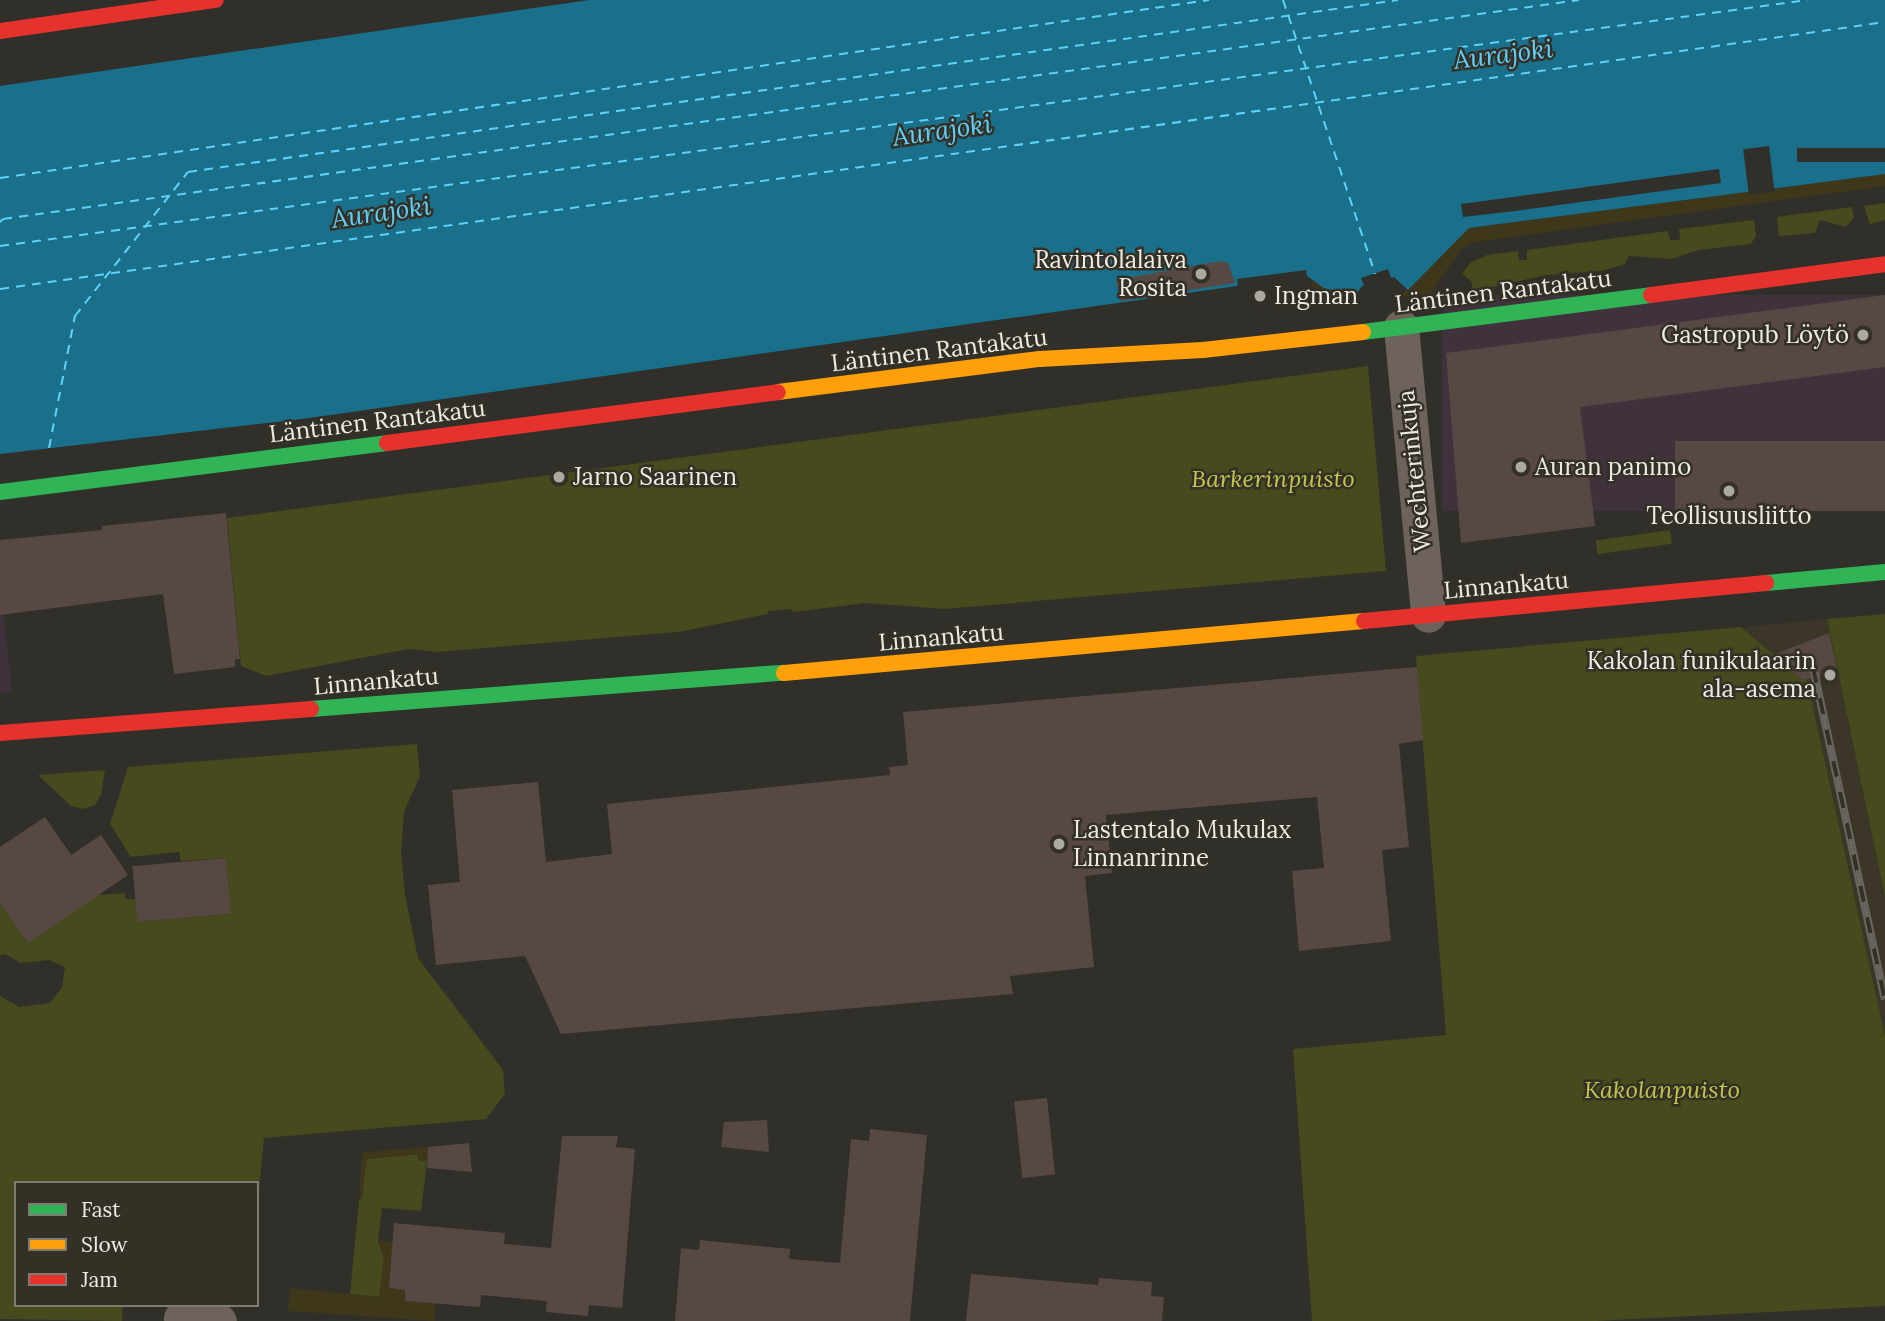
<!DOCTYPE html>
<html>
<head>
<meta charset="utf-8">
<style>
	body { margin:0 }
	#map { position:relative; width:1885px; height:1321px; overflow:hidden; background:#302f2a; font-family:Lora,serif }
	div>[style] { position:absolute }
	[style*='--x'] { left:calc(var(--x)*1px); top:calc(var(--y)*1px); width:calc(var(--w)*1px); rotate:calc(var(--a)*1deg) }
	.commercial>* { inset:0; background:#40323c; transform-origin:0 0 }
	.built>* { inset:0; background:#3b3627 }
	.green>* { inset:0; background:#464a1d; transform-origin:0 0 }
	.sand>* { inset:0; background:#3e371a }
	.water>* { inset:0; background:#1a708a }
	.pier>* { inset:0; background:#302f2a; transform-origin:0 0 }
	.ferry>* { height:2px; margin-top:-1px; transform-origin:0; background:repeating-linear-gradient(90deg,#5fd0f9 0 9px,transparent 0 16px) }
	.building>* { inset:0; background:#574844; transform-origin:0 0 }
	.street>* { height:35px; margin:-17.5px; padding:0 17.5px; transform-origin:17.5px; border-radius:17.5px; background:#6d635c }
	.fast>* { height:16px; margin:-8px; padding:0 8px; transform-origin:8px; border-radius:8px; background:#30b455 }
	.slow>* { height:16px; margin:-8px; padding:0 8px; transform-origin:8px; border-radius:8px; background:#ff9f0a }
	.jam>* { height:16px; margin:-8px; padding:0 8px; transform-origin:8px; border-radius:8px; background:#e5322d }
	.rail>* { height:8px; margin-top:-4px; transform-origin:0; background:repeating-linear-gradient(90deg,#343026 0 16px,#6a6560 0 32px); box-sizing:border-box; border-block:2px solid #6a6560 }
	.dots>* { width:19px; height:19px; translate:-50% -50%; box-sizing:border-box; border:4px solid #343026; border-radius:50% }
	span { translate:-50% -50%; white-space:nowrap; text-align:center; line-height:1.15; -webkit-text-stroke:5px #343026; paint-order:stroke }
	.poi-label { font-size:24px; color:#eeebe4 }
	.right { translate:-100% -50%; text-align:right }
	.left { translate:0 -50%; text-align:left }
	.street-label { font-size:24px; color:#eeebe4 }
	.park-label { font-size:24px; color:#bfc74b; font-style:italic }
	.water-label { font-size:26px; color:#5fd0f9; font-style:italic }
	.legend { position:absolute; left:14px; top:1181px; width:245px; height:126px; box-sizing:border-box; background:#343026; border:2px solid #7e7b72; margin:0; padding:9px 12px; list-style:none; font-size:21px; color:#eeebe4 }
	.legend li { display:flex; align-items:center; gap:14px; height:35px }
	.legend b { width:35px; border:2px solid #7e7b72 }
</style>
</head>
<body>
<div id="map">
	<div class="commercial">
		<div style="left:1885px;top:295px;width:216px;height:443px;rotate:90deg"></div>
		<div style="clip-path:polygon(0 588px,12px 689px,13px 692px,0 693px)"></div>
	</div>
	<div class="built">
		<div style="clip-path:polygon(1827px 619px,1885px 897px,1885px 1036px,1807px 680px,1803px 680px,1741px 627px)"></div>
	</div>
	<div class="green">
		<div style="clip-path:polygon(1885px 203px,1885px 220px,1870px 224px,1864px 206px)"></div>
		<div style="clip-path:polygon(1852px 207px,1854px 217px,1846px 227px,1820px 220px,1815px 233px,1779px 236px,1777px 217px)"></div>
		<div style="clip-path:polygon(1754px 220px,1756px 236px,1751px 244px,1699px 250px,1671px 259px,1629px 256px,1625px 264px,1602px 271px,1547px 275px,1472px 291px,1472px 282px,1462px 274px,1470px 263px,1487px 255px,1518px 251px,1519px 260px,1527px 260px,1527px 250px,1668px 231px,1670px 240px,1680px 240px,1679px 229px)"></div>
		<div style="clip-path:polygon(1368px 366px,1386px 571px,944px 609px,866px 603px,793px 612px,792px 609px,768px 611px,768px 614px,679px 632px,436px 652px,409px 649px,266px 676px,241px 666px,227px 518px)"></div>
		<div style="left:1670px;top:530px;width:14px;height:75px;rotate:82deg"></div>
		<div style="clip-path:polygon(1885px 614px,1885px 897px,1827px 619px)"></div>
		<div style="clip-path:polygon(1741px 627px,1803px 680px,1807px 680px,1885px 1036px,1885px 1306px,1596px 1321px,1312px 1321px,1293px 1049px,1446px 1035px,1416px 656px)"></div>
		<div style="clip-path:polygon(417px 744px,420px 776px,404px 812px,401px 853px,405px 895px,418px 958px,503px 1070px,505px 1094px,486px 1119px,264px 1138px,257px 1211px,257px 1183px,16px 1183px,16px 1305px,123px 1305px,122px 1321px,0 1319px,0 996px,19px 1007px,50px 1003px,62px 987px,65px 967px,49px 960px,21px 963px,5px 954px,0 956px,0 903px,28px 943px,98px 895px,125px 893px,126px 899px,135px 899px,138px 922px,230px 914px,226px 858px,181px 861px,179px 852px,131px 857px,110px 824px,128px 767px)"></div>
		<div style="clip-path:polygon(105px 770px,101px 795px,95px 805px,83px 809px,71px 806px,38px 775px)"></div>
		<div style="clip-path:polygon(418px 1154px,418px 1160px,427px 1161px,421px 1211px,382px 1208px,378px 1241px,384px 1259px,380px 1297px,350px 1294px,359px 1200px,362px 1198px,366px 1159px)"></div>
	</div>
	<div class="sand">
		<div style="clip-path:polygon(1885px 174px,1885px 186px,1475px 242px,1461px 249px,1428px 298px,1424px 300px,1423px 295px,1398px 298px,1469px 228px)"></div>
		<div style="clip-path:polygon(1313px 281px,1325px 289px,1353px 292px,1355px 298px,1323px 303px,1310px 282px)"></div>
		<div style="clip-path:polygon(428px 1147px,427px 1161px,418px 1160px,417px 1154px,367px 1159px,362px 1198px,359px 1200px,362px 1152px)"></div>
		<div style="clip-path:polygon(378px 1241px,393px 1242px,389px 1288px,405px 1290px,405px 1301px,436px 1303px,434px 1321px,288px 1311px,290px 1288px,379px 1297px,384px 1259px)"></div>
	</div>
	<div class="water">
		<div style="clip-path:polygon(589px 0,1885px 0,1885px 174px,1469px 228px,1408px 290px,1394px 277px,1362px 286px,1355px 296px,1353px 292px,1325px 289px,1307px 276px,302px 419px,0 454px,0 86px)"></div>
	</div>
	<div class="pier">
		<div style="left:1769px;top:146px;width:46px;height:26px;rotate:83deg"></div>
		<div style="left:1885px;top:148px;width:14px;height:88px;rotate:90deg"></div>
		<div style="clip-path:polygon(1719px 169px,1721px 183px,1515px 211px,1463px 217px,1461px 204px)"></div>
		<div style="clip-path:polygon(1388px 269px,1392px 281px,1365px 288px,1361px 278px)"></div>
		<div style="clip-path:polygon(1306px 270px,1307px 276px,1238px 287px,1237px 279px)"></div>
	</div>
	<div class="ferry">
		<div style="--x:1283;--y:0;--w:289;--a:71.4"></div>
		<div style="--x:0;--y:178;--w:1222;--a:-8.38"></div>
		<div style="--x:0;--y:222;--w:4;--a:-45"></div>
		<div style="--x:3;--y:219;--w:1591;--a:-7.91"></div>
		<div style="--x:0;--y:246;--w:1824;--a:-7.75"></div>
		<div style="--x:0;--y:289;--w:1904;--a:-8.06"></div>
		<div style="--x:49;--y:448;--w:135;--a:-78.9"></div>
		<div style="--x:75;--y:316;--w:183;--a:-51.9"></div>
		<div style="--x:188;--y:172;--w:1222;--a:-8.09"></div>
	</div>
	<div class="building">
		<div style="clip-path:polygon(1220px 261px,1228px 263px,1235px 283px,1120px 301px,1116px 280px)"></div>
		<div style="clip-path:polygon(1885px 295px,1885px 367px,1580px 407px,1595px 526px,1461px 543px,1446px 353px)"></div>
		<div style="left:1885px;top:441px;width:70px;height:210px;rotate:90deg"></div>
		<div style="clip-path:polygon(226px 513px,240px 659px,235px 659px,235px 667px,174px 674px,163px 594px,0 615px,0 540px,102px 530px,102px 526px)"></div>
		<div style="clip-path:polygon(1829px 633px,1838px 674px,1803px 680px,1773px 655px)"></div>
		<div style="clip-path:polygon(1417px 667px,1423px 740px,1399px 744px,1409px 847px,1382px 850px,1391px 941px,1299px 951px,1292px 871px,1324px 868px,1317px 797px,1106px 815px,1112px 873px,1085px 876px,1094px 967px,1010px 976px,1013px 994px,561px 1034px,525px 956px,436px 965px,428px 885px,460px 882px,452px 790px,538px 782px,546px 862px,612px 854px,607px 804px,890px 775px,889px 767px,908px 765px,903px 712px)"></div>
		<div style="clip-path:polygon(45px 817px,71px 855px,101px 835px,128px 875px,28px 943px,0 903px,0 847px)"></div>
		<div style="left:226px;top:858px;width:56px;height:94px;rotate:85deg"></div>
		<div style="left:1047px;top:1098px;width:77px;height:33px;rotate:84deg"></div>
		<div style="clip-path:polygon(767px 1120px,769px 1152px,721px 1147px,724px 1122px)"></div>
		<div style="clip-path:polygon(870px 1129px,927px 1135px,910px 1321px,675px 1321px,681px 1248px,699px 1250px,700px 1240px,790px 1249px,789px 1259px,840px 1263px,851px 1139px,869px 1141px)"></div>
		<div style="clip-path:polygon(562px 1136px,618px 1136px,616px 1147px,635px 1149px,622px 1308px,589px 1305px,588px 1316px,546px 1312px,547px 1301px,481px 1295px,480px 1307px,405px 1301px,405px 1290px,389px 1288px,394px 1223px,505px 1233px,504px 1244px,551px 1248px)"></div>
		<div style="clip-path:polygon(469px 1143px,472px 1172px,427px 1168px,428px 1147px)"></div>
		<div style="clip-path:polygon(971px 1274px,1098px 1285px,1099px 1278px,1152px 1282px,1151px 1296px,1164px 1297px,1162px 1321px,966px 1321px)"></div>
	</div>
	<div class="street">
		<div style="--x:1401;--y:327;--w:289;--a:84.6"></div>
		<div style="--x:181;--y:1318;--w:38;--a:5"></div>
	</div>
	<div class="fast">
		<div style="--x:1363;--y:332;--w:290;--a:-7.3"></div>
		<div style="--x:0;--y:492;--w:390;--a:-7.2"></div>
		<div style="--x:1766;--y:583;--w:120;--a:-5.3"></div>
		<div style="--x:311;--y:709;--w:474;--a:-4.4"></div>
	</div>
	<div class="slow">
		<div style="--x:778;--y:392;--w:264;--a:-7.2"></div>
		<div style="--x:1040;--y:359;--w:163;--a:-3.2"></div>
		<div style="--x:1203;--y:350;--w:161;--a:-6.4"></div>
		<div style="--x:784;--y:673;--w:582;--a:-5.12"></div>
	</div>
	<div class="jam">
		<div style="--x:0;--y:31;--w:218;--a:-8.2"></div>
		<div style="--x:1651;--y:295;--w:236;--a:-7.5"></div>
		<div style="--x:387;--y:443;--w:394;--a:-7.4"></div>
		<div style="--x:1364;--y:621;--w:404;--a:-5.4"></div>
		<div style="--x:0;--y:733;--w:312;--a:-4.4"></div>
	</div>
	<div class="rail">
		<div style="--x:1813;--y:667;--w:340;--a:77.8"></div>
	</div>
	<div class="dots">
		<div style="left:1201px;top:274px;background:#aca9a3"></div>
		<div style="left:1260px;top:296px;background:#aca9a3"></div>
		<div style="left:1863px;top:335px;background:#aca9a3"></div>
		<div style="left:1521px;top:467px;background:#aca9a3"></div>
		<div style="left:559px;top:477px;background:#aca9a3"></div>
		<div style="left:1729px;top:491px;background:#aca9a3"></div>
		<div style="left:1830px;top:675px;background:#aca9a3"></div>
		<div style="left:1059px;top:844px;background:#aca9a3"></div>
	</div>
	<div class="poi-label">
		<span class="right" style="left:1187px;top:274px">Ravintolalaiva<br>Rosita</span>
		<span class="left" style="left:1274px;top:296px">Ingman</span>
		<span class="right" style="left:1849px;top:335px">Gastropub Löytö</span>
		<span class="left" style="left:1535px;top:467px">Auran panimo</span>
		<span class="left" style="left:573px;top:477px">Jarno Saarinen</span>
		<span style="left:1729px;top:516px">Teollisuusliitto</span>
		<span class="right" style="left:1816px;top:675px">Kakolan funikulaarin<br>ala-asema</span>
		<span class="left" style="left:1073px;top:844px">Lastentalo Mukulax<br>Linnanrinne</span>
	</div>
	<div class="street-label">
		<span style="left:1503px;top:291px;rotate:-7deg">Läntinen Rantakatu</span>
		<span style="left:939px;top:350px;rotate:-7deg">Läntinen Rantakatu</span>
		<span style="left:377px;top:421px;rotate:-7deg">Läntinen Rantakatu</span>
		<span style="left:1414px;top:471px;rotate:-96deg">Wechterinkuja</span>
		<span style="left:1506px;top:585px;rotate:-5deg">Linnankatu</span>
		<span style="left:941px;top:637px;rotate:-5deg">Linnankatu</span>
		<span style="left:376px;top:681px;rotate:-5deg">Linnankatu</span>
	</div>
	<div class="park-label">
		<span style="left:1273px;top:479px">Barkerinpuisto</span>
		<span style="left:1662px;top:1090px">Kakolanpuisto</span>
	</div>
	<div class="water-label">
		<span style="left:1503px;top:54px;rotate:-7deg">Aurajoki</span>
		<span style="left:942px;top:130px;rotate:-8deg">Aurajoki</span>
		<span style="left:381px;top:212px;rotate:-8deg">Aurajoki</span>
	</div>
	<ul class="legend">
	<li><b style="height:9px;background:#30b455"></b>Fast</li>
	<li><b style="height:9px;background:#ff9f0a"></b>Slow</li>
	<li><b style="height:9px;background:#e5322d"></b>Jam</li>
	</ul>
</div>
</body>
</html>
